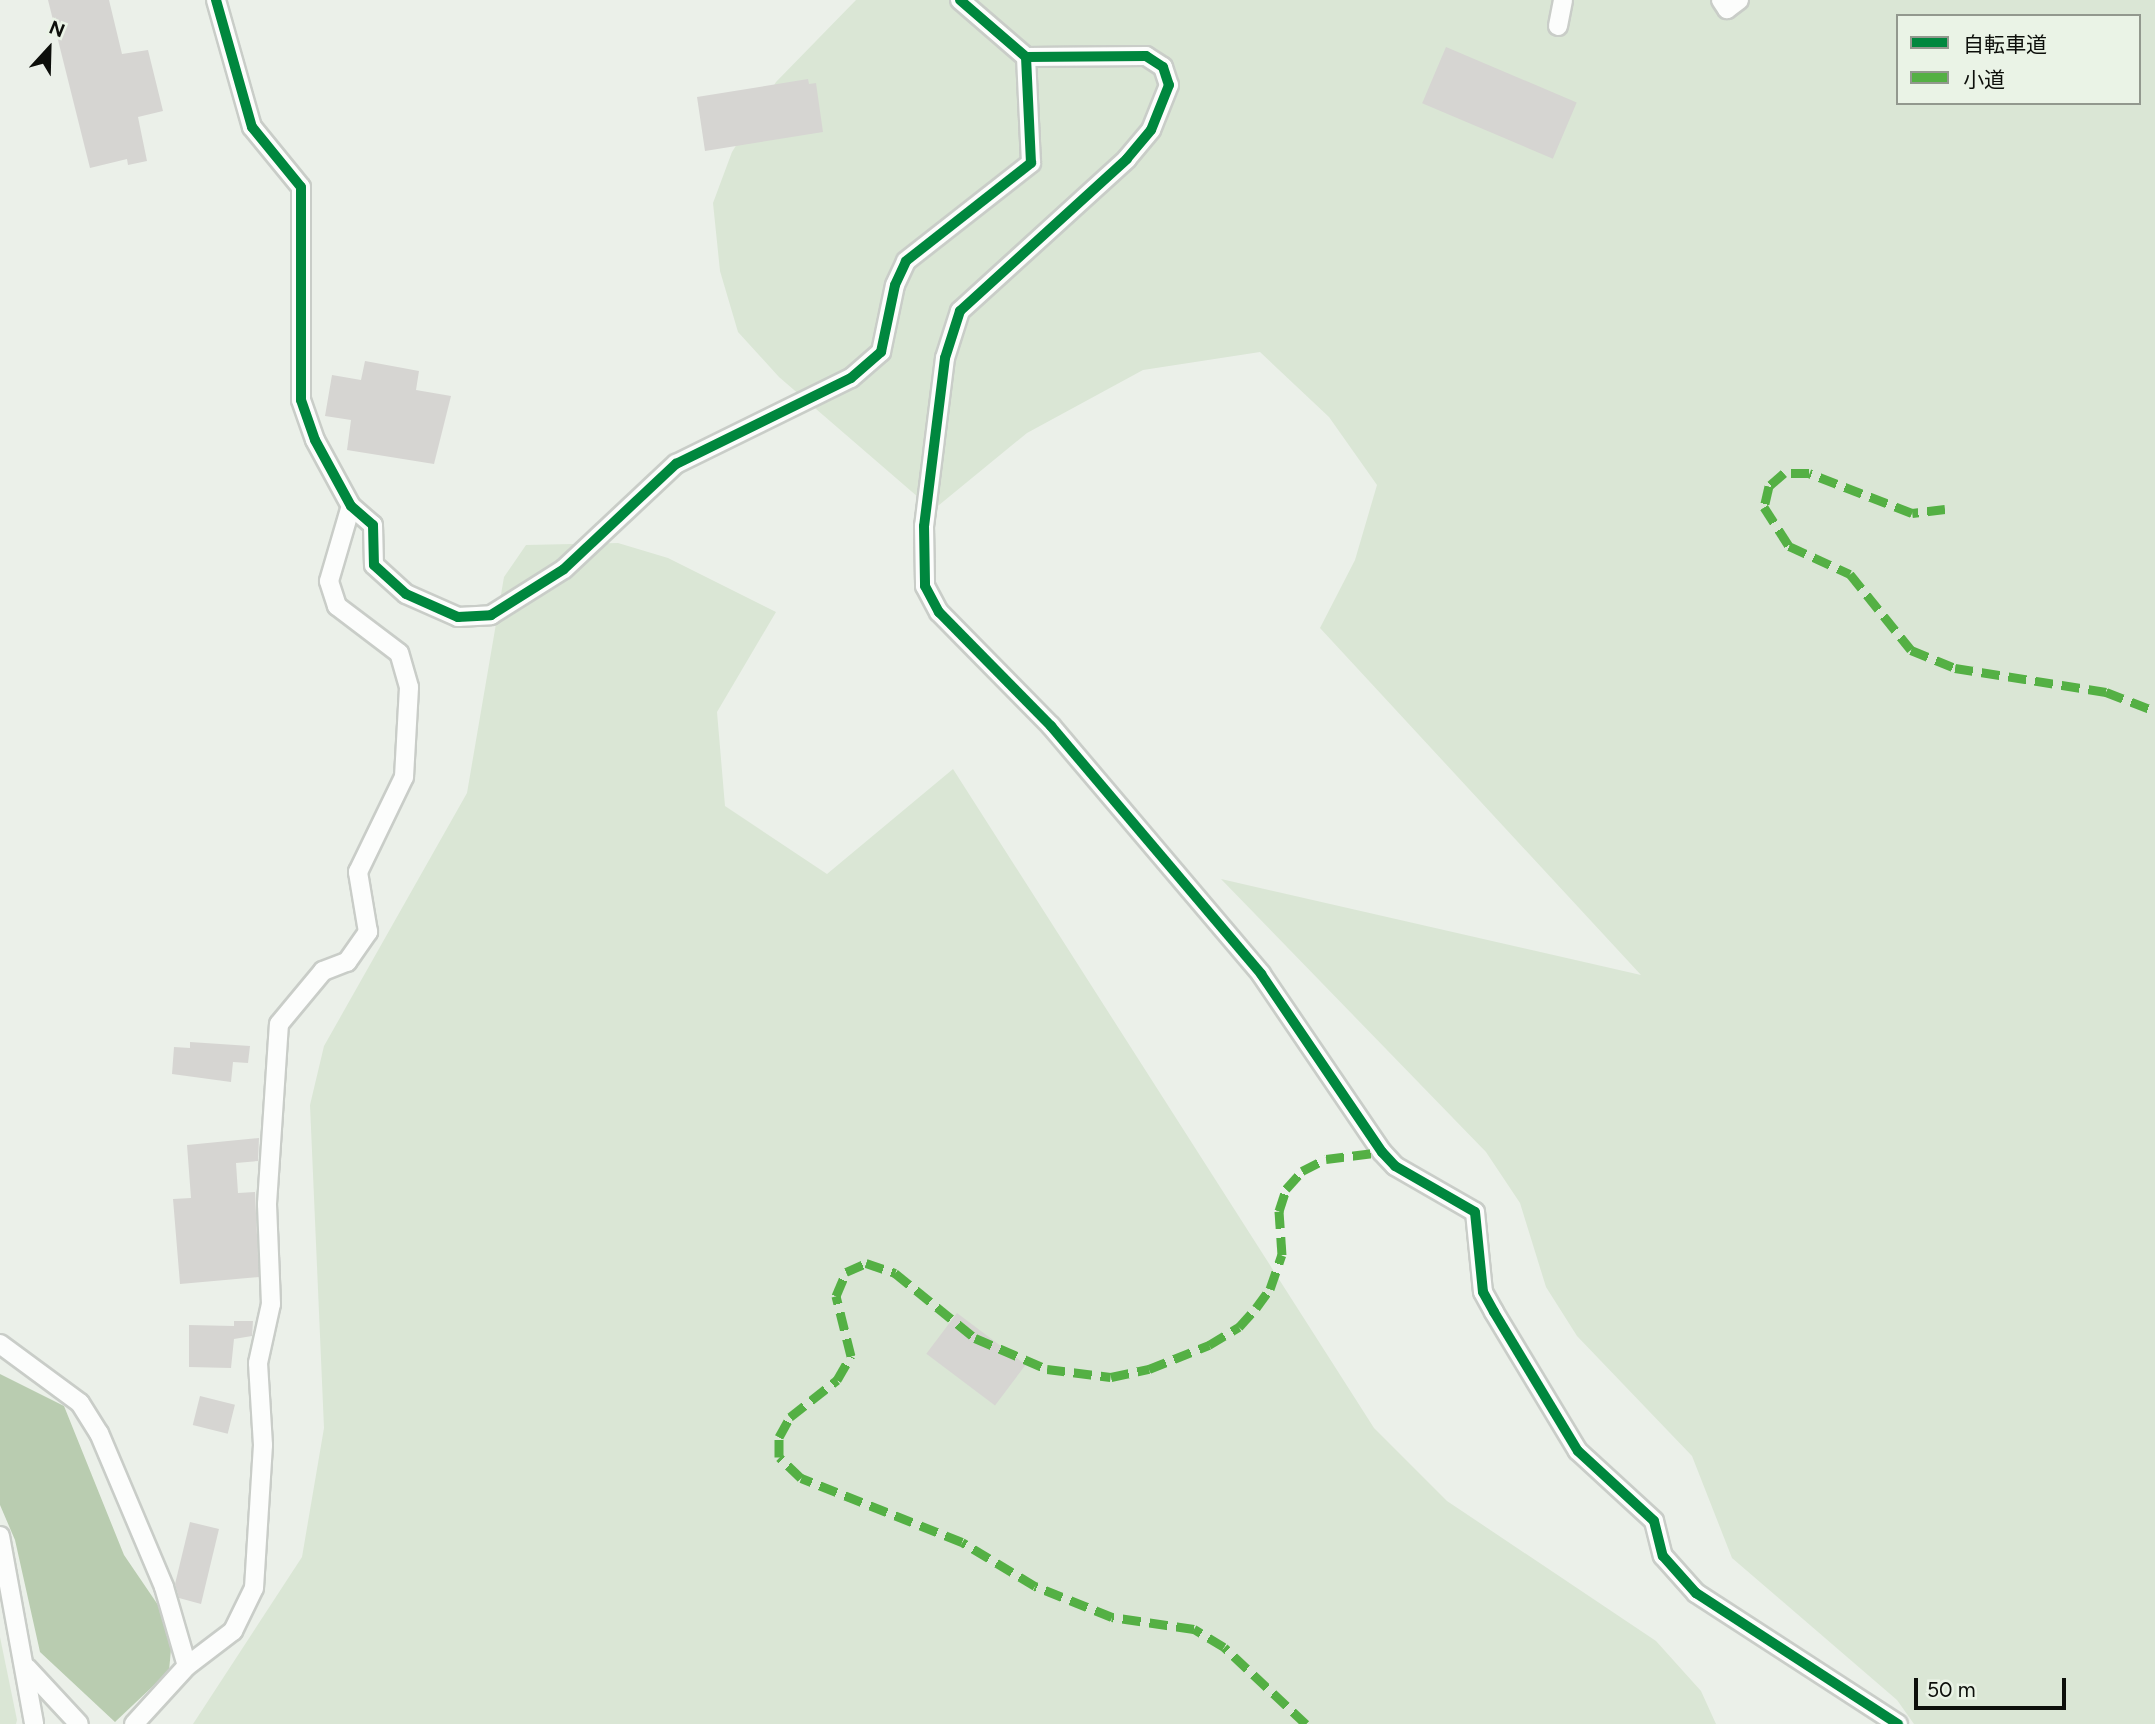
<!DOCTYPE html>
<html>
<head>
<meta charset="utf-8">
<style>
	body { margin:0 }
	#map { position:relative; width:2155px; height:1724px; overflow:hidden; background:#ebf0e9; font-family:Figtree,"Noto Sans JP",sans-serif }
	div>[style] { position:absolute }
	[style*='--x'] { left:calc(var(--x)*1px); top:calc(var(--y)*1px); width:calc(var(--w)*1px); rotate:calc(var(--a)*1deg) }
	.green>* { inset:0; background:#dae6d5 }
	.water>* { inset:0; background:#b9ccb0 }
	.building>* { inset:0; background:#d6d5d2; transform-origin:0 0 }
	.roads { filter:drop-shadow(2px 0 #c9cdc8) drop-shadow(-2px 0 #c9cdc8) drop-shadow(0 2px #c9cdc8) drop-shadow(0 -2px #c9cdc8) }
	.minor>* { height:18px; margin:-9px; padding:0 9px; transform-origin:9px; border-radius:9px; background:#fcfdfc }
	.quiet>* { height:9px; margin-top:-4.5px; transform-origin:0; background:repeating-linear-gradient(90deg,#54b044 0 18px,transparent 0 27px) }
	.cycleway>* { height:10px; margin:-5px; padding:0 5px; transform-origin:5px; border-radius:5px; background:#00873e }
	span { translate:-50% -50%; white-space:nowrap; text-align:center; line-height:1.15; -webkit-text-stroke:6px #eaf3e6; paint-order:stroke }
	.legend { position:absolute; left:1896px; top:14px; width:245px; height:91px; box-sizing:border-box; background:#eaf3e6; border:2px solid #92988e; margin:0; padding:9px 12px; list-style:none; font-size:21px; color:#0d0f0b }
	.legend li { display:flex; align-items:center; gap:14px; height:35px }
	.legend b { width:35px; border:2px solid #92988e }
	.north { position:absolute; left:14px; top:14px; width:70px; height:70px; -webkit-text-stroke:5px #eaf3e6; paint-order:stroke; rotate:22deg; font-size:19px; font-weight:700; line-height:28px; text-align:center; color:#0d0f0b }
	.north::after { content:''; display:block; margin:auto; width:24px; height:32px; background:#0d0f0b; clip-path:polygon(50% 0,100% 100%,50% 72%,0 100%) }
	.scale { position:absolute; left:1914px; top:1678px; width:152px; height:32px; box-sizing:border-box; border:4px solid #0d0f0b; border-top:0; padding-left:9px; font-size:21px; line-height:24px; white-space:nowrap; color:#0d0f0b; -webkit-text-stroke:5px #eaf3e6; paint-order:stroke }
</style>
</head>
<body>
<div id="map">
	<div class="green">
		<div style="clip-path:polygon(evenodd,856px 0,2155px 0,2155px 1724px,1914px 1724px,1897px 1700px,1732px 1558px,1692px 1456px,1577px 1336px,1546px 1287px,1520px 1203px,1486px 1152px,1221px 879px,1641px 975px,1320px 628px,1355px 560px,1377px 485px,1329px 417px,1260px 352px,1143px 370px,1027px 433px,933px 510px,779px 377px,738px 332px,720px 271px,713px 203px,732px 152px,776px 82px,856px 0,1898px 16px,2139px 16px,2139px 103px,1898px 103px,1898px 16px)"></div>
		<div style="clip-path:polygon(618px 543px,668px 558px,776px 612px,717px 712px,725px 806px,827px 874px,953px 769px,1374px 1428px,1447px 1501px,1656px 1641px,1701px 1691px,1716px 1724px,193px 1724px,302px 1557px,324px 1428px,310px 1105px,324px 1046px,467px 793px,504px 577px,526px 545px)"></div>
		<div style="clip-path:polygon(0 1637px,17px 1720px,16px 1724px,0 1724px)"></div>
	</div>
	<div class="water">
		<div style="clip-path:polygon(0 1374px,64px 1406px,124px 1555px,173px 1627px,169px 1671px,115px 1722px,40px 1652px,15px 1540px,0 1505px)"></div>
	</div>
	<div class="building">
		<div style="clip-path:polygon(48px 0,109px 0,122px 54px,148px 50px,163px 111px,138px 117px,147px 161px,128px 165px,127px 159px,90px 168px)"></div>
		<div style="left:1446px;top:47px;width:142px;height:61px;rotate:23deg"></div>
		<div style="clip-path:polygon(808px 79px,809px 84px,816px 83px,823px 132px,705px 151px,697px 97px)"></div>
		<div style="clip-path:polygon(365px 361px,419px 371px,416px 390px,451px 396px,434px 464px,347px 450px,351px 420px,325px 416px,332px 375px,361px 380px)"></div>
		<div style="clip-path:polygon(190px 1042px,250px 1046px,248px 1063px,233px 1062px,231px 1082px,172px 1074px,174px 1047px,190px 1048px)"></div>
		<div style="clip-path:polygon(259px 1138px,258px 1161px,236px 1163px,238px 1193px,255px 1192px,259px 1277px,180px 1284px,173px 1199px,191px 1198px,187px 1145px)"></div>
		<div style="left:957px;top:1313px;width:86px;height:51px;rotate:37deg"></div>
		<div style="clip-path:polygon(234px 1321px,253px 1321px,252px 1336px,234px 1339px,231px 1368px,189px 1367px,189px 1325px,234px 1326px)"></div>
		<div style="left:200px;top:1396px;width:36px;height:30px;rotate:14deg"></div>
		<div style="clip-path:polygon(190px 1522px,219px 1529px,201px 1604px,179px 1598px,175px 1584px)"></div>
	</div>
	<div class="roads">
		<div class="minor">
			<div style="--x:216;--y:0;--w:132;--a:74.2"></div>
			<div style="--x:252;--y:127;--w:77;--a:50.8"></div>
			<div style="--x:301;--y:187;--w:213;--a:90"></div>
			<div style="--x:301;--y:400;--w:42;--a:70.7"></div>
			<div style="--x:315;--y:440;--w:75;--a:61.4"></div>
			<div style="--x:351;--y:506;--w:29;--a:41"></div>
			<div style="--x:373;--y:525;--w:40;--a:88.6"></div>
			<div style="--x:374;--y:565;--w:43;--a:42.2"></div>
			<div style="--x:406;--y:594;--w:57;--a:23.9"></div>
			<div style="--x:458;--y:617;--w:33;--a:-3"></div>
			<div style="--x:491;--y:615;--w:86;--a:-32.2"></div>
			<div style="--x:564;--y:569;--w:154;--a:-43.2"></div>
			<div style="--x:676;--y:464;--w:195;--a:-26.2"></div>
			<div style="--x:851;--y:378;--w:40;--a:-41"></div>
			<div style="--x:881;--y:352;--w:68;--a:-78.2"></div>
			<div style="--x:895;--y:285;--w:26;--a:-65"></div>
			<div style="--x:906;--y:261;--w:159;--a:-38.1"></div>
			<div style="--x:1031;--y:163;--w:106;--a:-92.7"></div>
			<div style="--x:960;--y:0;--w:87;--a:40.8"></div>
			<div style="--x:1026;--y:57;--w:120;--a:-0.5"></div>
			<div style="--x:1146;--y:56;--w:20;--a:33"></div>
			<div style="--x:1163;--y:67;--w:19;--a:72"></div>
			<div style="--x:1169;--y:85;--w:48;--a:111.8"></div>
			<div style="--x:1151;--y:130;--w:38;--a:130"></div>
			<div style="--x:1127;--y:159;--w:226;--a:137.7"></div>
			<div style="--x:960;--y:311;--w:49;--a:107.7"></div>
			<div style="--x:945;--y:358;--w:169;--a:97.1"></div>
			<div style="--x:924;--y:526;--w:60;--a:89"></div>
			<div style="--x:925;--y:586;--w:30;--a:62"></div>
			<div style="--x:939;--y:612;--w:160;--a:45.5"></div>
			<div style="--x:1051;--y:726;--w:325;--a:49.7"></div>
			<div style="--x:1261;--y:974;--w:215;--a:55.8"></div>
			<div style="--x:1382;--y:1152;--w:19;--a:47"></div>
			<div style="--x:1395;--y:1166;--w:92;--a:29.9"></div>
			<div style="--x:1475;--y:1212;--w:80;--a:84.3"></div>
			<div style="--x:1483;--y:1292;--w:23;--a:61"></div>
			<div style="--x:1494;--y:1312;--w:162;--a:58.9"></div>
			<div style="--x:1578;--y:1451;--w:103;--a:42.6"></div>
			<div style="--x:1654;--y:1521;--w:36;--a:76"></div>
			<div style="--x:1663;--y:1556;--w:50;--a:48.3"></div>
			<div style="--x:1696;--y:1593;--w:241;--a:33"></div>
			<div style="--x:1721;--y:0;--w:11;--a:56"></div>
			<div style="--x:1727;--y:9;--w:15;--a:-37"></div>
			<div style="--x:1558;--y:26;--w:26;--a:-79"></div>
			<div style="--x:0;--y:1344;--w:99;--a:36.4"></div>
			<div style="--x:80;--y:1403;--w:36;--a:58"></div>
			<div style="--x:99;--y:1433;--w:167;--a:67.1"></div>
			<div style="--x:164;--y:1587;--w:82;--a:73.8"></div>
			<div style="--x:0;--y:1536;--w:191;--a:79.7"></div>
			<div style="--x:27;--y:1668;--w:76;--a:47.1"></div>
			<div style="--x:134;--y:1724;--w:79;--a:-47.6"></div>
			<div style="--x:187;--y:1666;--w:58;--a:-37.3"></div>
			<div style="--x:233;--y:1631;--w:48;--a:-64"></div>
			<div style="--x:254;--y:1588;--w:143;--a:-86.4"></div>
			<div style="--x:263;--y:1445;--w:82;--a:-93.5"></div>
			<div style="--x:258;--y:1363;--w:60;--a:-77.6"></div>
			<div style="--x:271;--y:1304;--w:100;--a:-92.3"></div>
			<div style="--x:267;--y:1204;--w:180;--a:-86.2"></div>
			<div style="--x:279;--y:1024;--w:69;--a:-50.3"></div>
			<div style="--x:323;--y:971;--w:26;--a:-21"></div>
			<div style="--x:347;--y:962;--w:37;--a:-55"></div>
			<div style="--x:368;--y:932;--w:61;--a:-99.5"></div>
			<div style="--x:358;--y:872;--w:106;--a:-64.2"></div>
			<div style="--x:404;--y:777;--w:90;--a:-86.8"></div>
			<div style="--x:409;--y:687;--w:35;--a:-106"></div>
			<div style="--x:399;--y:653;--w:78;--a:-142.8"></div>
			<div style="--x:337;--y:606;--w:26;--a:-108"></div>
			<div style="--x:329;--y:581;--w:78;--a:-73.7"></div>
		</div>
	</div>
	<div class="quiet">
		<div style="--x:1945;--y:509;--w:33;--a:173"></div>
		<div style="--x:1912;--y:513;--w:110;--a:-158.8"></div>
		<div style="--x:1809;--y:473;--w:25;--a:180"></div>
		<div style="--x:1784;--y:473;--w:20;--a:139"></div>
		<div style="--x:1769;--y:486;--w:22;--a:103"></div>
		<div style="--x:1764;--y:507;--w:46;--a:57.3"></div>
		<div style="--x:1789;--y:546;--w:67;--a:24.7"></div>
		<div style="--x:1850;--y:574;--w:97;--a:51.2"></div>
		<div style="--x:1911;--y:650;--w:48;--a:22.2"></div>
		<div style="--x:1955;--y:668;--w:153;--a:9"></div>
		<div style="--x:2106;--y:692;--w:53;--a:21.2"></div>
		<div style="--x:1306;--y:1724;--w:112;--a:-136.8"></div>
		<div style="--x:1224;--y:1647;--w:35;--a:-149"></div>
		<div style="--x:1194;--y:1629;--w:83;--a:-171.7"></div>
		<div style="--x:1112;--y:1617;--w:83;--a:-158.1"></div>
		<div style="--x:1035;--y:1586;--w:85;--a:-148.9"></div>
		<div style="--x:962;--y:1542;--w:173;--a:-158.3"></div>
		<div style="--x:801;--y:1478;--w:30;--a:-136"></div>
		<div style="--x:779;--y:1457;--w:20;--a:-90"></div>
		<div style="--x:779;--y:1437;--w:23;--a:-61"></div>
		<div style="--x:790;--y:1417;--w:60;--a:-38.2"></div>
		<div style="--x:837;--y:1380;--w:28;--a:-60"></div>
		<div style="--x:851;--y:1356;--w:62;--a:-104"></div>
		<div style="--x:836;--y:1296;--w:26;--a:-67"></div>
		<div style="--x:846;--y:1272;--w:22;--a:-24"></div>
		<div style="--x:866;--y:1263;--w:31;--a:19"></div>
		<div style="--x:895;--y:1273;--w:103;--a:39.1"></div>
		<div style="--x:975;--y:1338;--w:78;--a:23.3"></div>
		<div style="--x:1047;--y:1369;--w:64;--a:7.1"></div>
		<div style="--x:1111;--y:1377;--w:39;--a:-12"></div>
		<div style="--x:1149;--y:1369;--w:65;--a:-21.8"></div>
		<div style="--x:1209;--y:1345;--w:35;--a:-31"></div>
		<div style="--x:1239;--y:1327;--w:25;--a:-48"></div>
		<div style="--x:1256;--y:1308;--w:24;--a:-54"></div>
		<div style="--x:1270;--y:1289;--w:36;--a:-71"></div>
		<div style="--x:1282;--y:1255;--w:44;--a:-93.9"></div>
		<div style="--x:1279;--y:1211;--w:23;--a:-72"></div>
		<div style="--x:1286;--y:1189;--w:24;--a:-48"></div>
		<div style="--x:1302;--y:1171;--w:27;--a:-27"></div>
		<div style="--x:1326;--y:1159;--w:56;--a:-7.1"></div>
	</div>
	<div class="cycleway">
		<div style="--x:216;--y:0;--w:132;--a:74.2"></div>
		<div style="--x:252;--y:127;--w:77;--a:50.8"></div>
		<div style="--x:301;--y:187;--w:213;--a:90"></div>
		<div style="--x:301;--y:400;--w:42;--a:70.7"></div>
		<div style="--x:315;--y:440;--w:75;--a:61.4"></div>
		<div style="--x:351;--y:506;--w:29;--a:41"></div>
		<div style="--x:373;--y:525;--w:40;--a:88.6"></div>
		<div style="--x:374;--y:565;--w:43;--a:42.2"></div>
		<div style="--x:406;--y:594;--w:57;--a:23.9"></div>
		<div style="--x:458;--y:617;--w:33;--a:-3"></div>
		<div style="--x:491;--y:615;--w:86;--a:-32.2"></div>
		<div style="--x:564;--y:569;--w:154;--a:-43.2"></div>
		<div style="--x:676;--y:464;--w:195;--a:-26.2"></div>
		<div style="--x:851;--y:378;--w:40;--a:-41"></div>
		<div style="--x:881;--y:352;--w:68;--a:-78.2"></div>
		<div style="--x:895;--y:285;--w:26;--a:-65"></div>
		<div style="--x:906;--y:261;--w:159;--a:-38.1"></div>
		<div style="--x:1031;--y:163;--w:106;--a:-92.7"></div>
		<div style="--x:960;--y:0;--w:87;--a:40.8"></div>
		<div style="--x:1026;--y:57;--w:120;--a:-0.5"></div>
		<div style="--x:1146;--y:56;--w:20;--a:33"></div>
		<div style="--x:1163;--y:67;--w:19;--a:72"></div>
		<div style="--x:1169;--y:85;--w:48;--a:111.8"></div>
		<div style="--x:1151;--y:130;--w:38;--a:130"></div>
		<div style="--x:1127;--y:159;--w:226;--a:137.7"></div>
		<div style="--x:960;--y:311;--w:49;--a:107.7"></div>
		<div style="--x:945;--y:358;--w:169;--a:97.1"></div>
		<div style="--x:924;--y:526;--w:60;--a:89"></div>
		<div style="--x:925;--y:586;--w:30;--a:62"></div>
		<div style="--x:939;--y:612;--w:160;--a:45.5"></div>
		<div style="--x:1051;--y:726;--w:325;--a:49.7"></div>
		<div style="--x:1261;--y:974;--w:215;--a:55.8"></div>
		<div style="--x:1382;--y:1152;--w:19;--a:47"></div>
		<div style="--x:1395;--y:1166;--w:92;--a:29.9"></div>
		<div style="--x:1475;--y:1212;--w:80;--a:84.3"></div>
		<div style="--x:1483;--y:1292;--w:23;--a:61"></div>
		<div style="--x:1494;--y:1312;--w:162;--a:58.9"></div>
		<div style="--x:1578;--y:1451;--w:103;--a:42.6"></div>
		<div style="--x:1654;--y:1521;--w:36;--a:76"></div>
		<div style="--x:1663;--y:1556;--w:50;--a:48.3"></div>
		<div style="--x:1696;--y:1593;--w:241;--a:33"></div>
	</div>
	<ul class="legend">
	<li><b style="height:9px;background:#00873e"></b>自転車道</li>
	<li><b style="height:9px;background:#54b044"></b>小道</li>
	</ul>
	<div class="north">N</div>
	<div class="scale">50 m</div>
</div>
</body>
</html>
